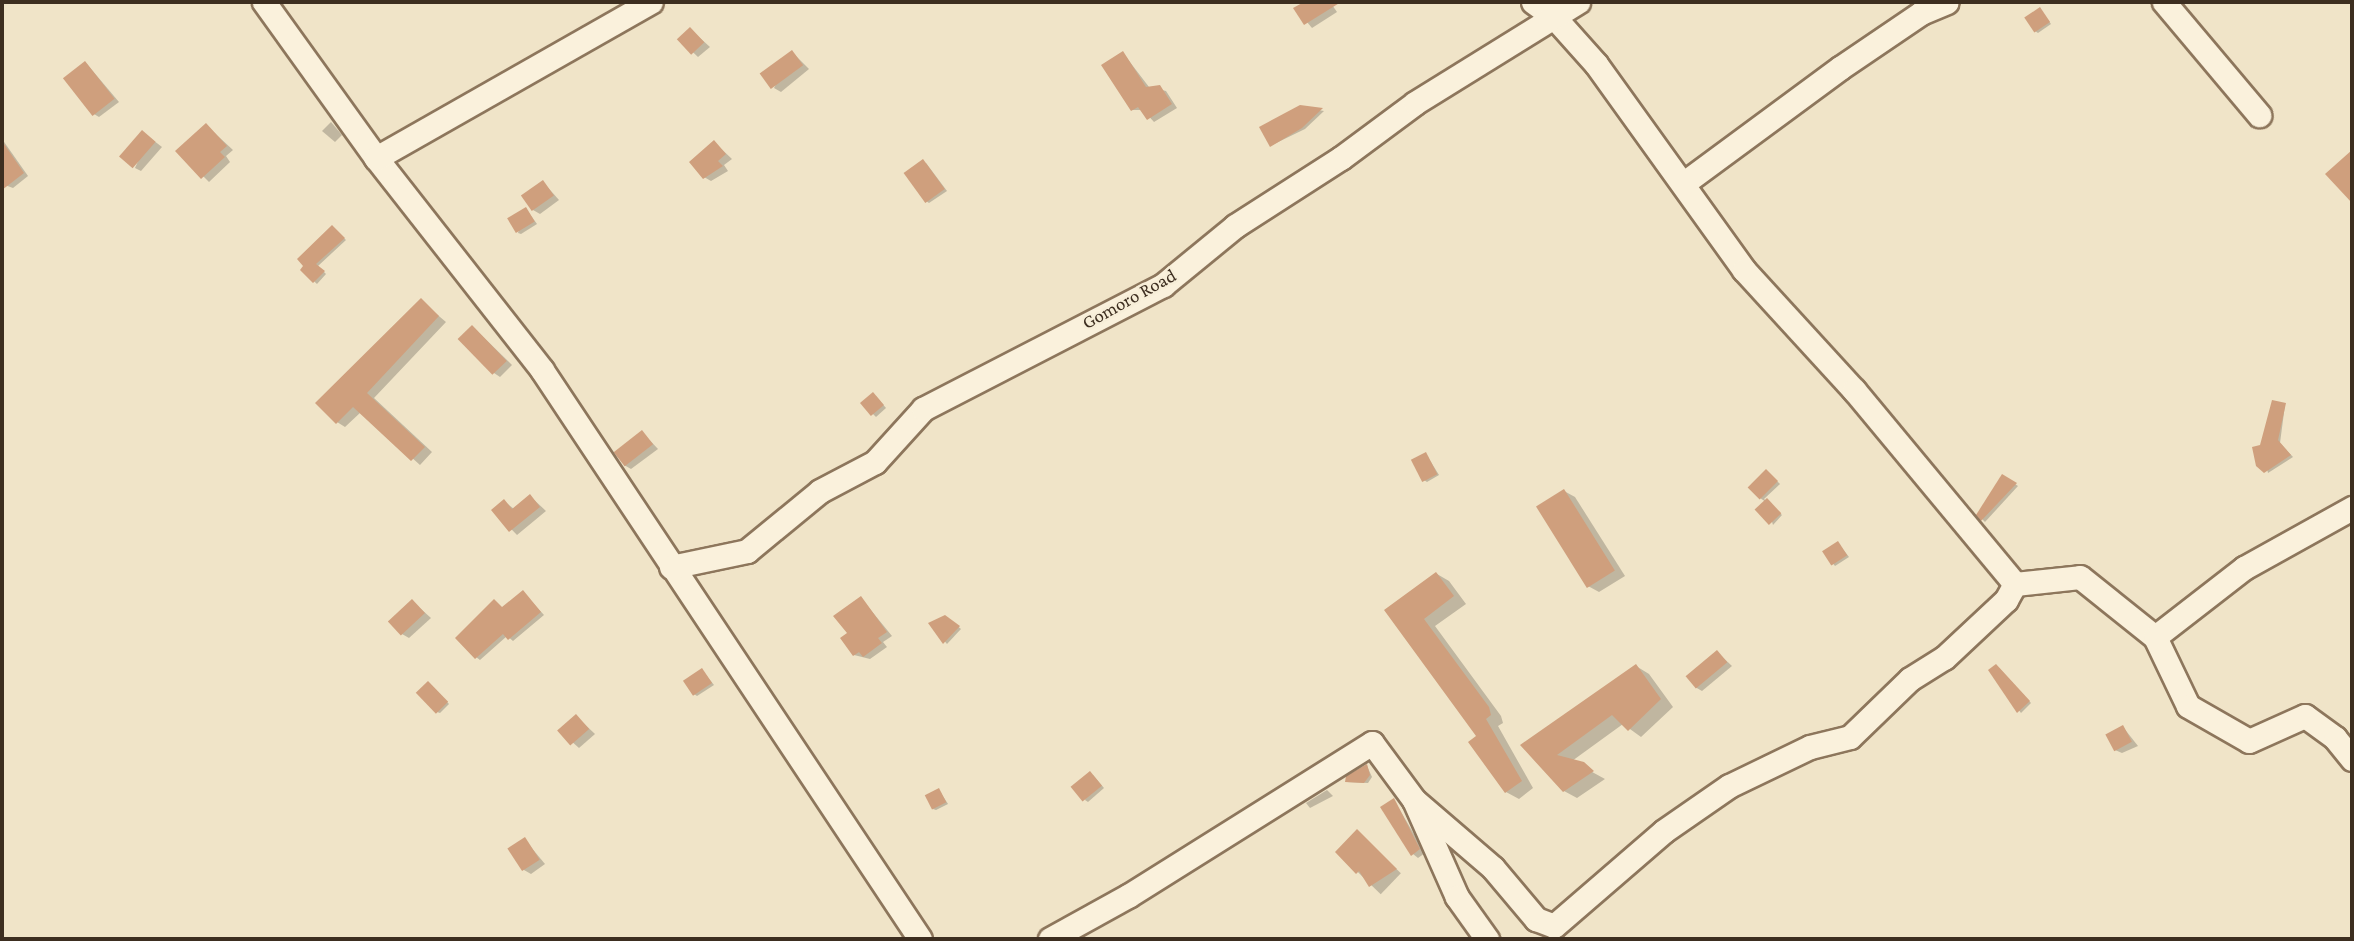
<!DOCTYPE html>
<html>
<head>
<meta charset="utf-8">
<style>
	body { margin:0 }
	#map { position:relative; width:2354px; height:941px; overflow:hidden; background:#f0e4c8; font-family:"Crimson Pro",serif }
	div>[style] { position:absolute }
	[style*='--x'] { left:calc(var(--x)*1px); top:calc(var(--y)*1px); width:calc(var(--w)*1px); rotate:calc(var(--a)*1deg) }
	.shadow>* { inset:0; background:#0003; transform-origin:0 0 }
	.building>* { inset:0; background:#cf9f7d; transform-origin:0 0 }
	.roads { filter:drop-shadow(2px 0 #8d765c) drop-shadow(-2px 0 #8d765c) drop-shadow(0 2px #8d765c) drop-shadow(0 -2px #8d765c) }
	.minor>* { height:23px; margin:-11.5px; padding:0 11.5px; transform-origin:11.5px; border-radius:11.5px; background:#faf1dc }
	span { translate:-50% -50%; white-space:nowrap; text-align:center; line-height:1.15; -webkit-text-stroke:5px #f7eed8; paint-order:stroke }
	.street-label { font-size:19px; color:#3d2e20 }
	.frame { position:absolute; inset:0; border:4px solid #3d2e20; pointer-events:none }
</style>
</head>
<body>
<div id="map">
	<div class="shadow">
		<div style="clip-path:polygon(1307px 2px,1330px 2px,1337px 12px,1312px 28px,1296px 9px)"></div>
		<div style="clip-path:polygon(2040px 9px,2051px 24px,2038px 33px,2035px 31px)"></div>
		<div style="clip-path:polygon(690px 29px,710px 47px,698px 57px,679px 39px)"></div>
		<div style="clip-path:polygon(792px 52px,809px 69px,781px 92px,774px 88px)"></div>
		<div style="clip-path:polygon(1123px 53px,1149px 87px,1166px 91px,1177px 108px,1154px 122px,1143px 110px,1132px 110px)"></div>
		<div style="clip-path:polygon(86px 63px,119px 102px,99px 117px,94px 114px)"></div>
		<div style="clip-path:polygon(1301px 107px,1324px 111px,1305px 129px,1272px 145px)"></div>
		<div style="clip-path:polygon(331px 122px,342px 135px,335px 142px,322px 131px)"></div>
		<div style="clip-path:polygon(206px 125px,233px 150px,226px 156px,230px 162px,209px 182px,178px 151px)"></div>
		<div style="clip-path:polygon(149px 137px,162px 147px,141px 171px,135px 168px)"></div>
		<div style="clip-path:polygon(2px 139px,28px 176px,13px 188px,2px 184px)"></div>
		<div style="clip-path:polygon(714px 142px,732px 159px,724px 165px,728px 171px,711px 181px,704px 177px)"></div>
		<div style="clip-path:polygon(926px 163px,947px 191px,929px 203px,926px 201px)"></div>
		<div style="clip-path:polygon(543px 182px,559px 200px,540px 214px,533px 210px)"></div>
		<div style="clip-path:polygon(526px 209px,537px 224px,521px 234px,518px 233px)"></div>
		<div style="clip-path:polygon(335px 229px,346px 240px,318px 266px,326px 274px,317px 284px,302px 270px)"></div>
		<div style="clip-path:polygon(421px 301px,446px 322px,374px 398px,432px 452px,420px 465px,361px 412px,345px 427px,337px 422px)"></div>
		<div style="clip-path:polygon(473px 327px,512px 365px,500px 377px,494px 373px)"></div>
		<div style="clip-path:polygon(876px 396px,886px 408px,876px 417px,862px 403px)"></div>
		<div style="clip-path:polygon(2285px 405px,2280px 443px,2293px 457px,2268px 473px,2261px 447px)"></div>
		<div style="clip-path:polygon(642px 432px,658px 449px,631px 469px,624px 465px)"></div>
		<div style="clip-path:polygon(1426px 454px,1439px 475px,1427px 482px,1424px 480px)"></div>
		<div style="clip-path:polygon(1769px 473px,1780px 484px,1764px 499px,1782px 515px,1773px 525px,1766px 502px,1760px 498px)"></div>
		<div style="clip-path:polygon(2003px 476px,2018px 486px,1985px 522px,1978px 515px)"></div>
		<div style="clip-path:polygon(1564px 491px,1575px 497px,1625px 576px,1599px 592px,1588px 586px)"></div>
		<div style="clip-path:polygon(530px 496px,546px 511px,517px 535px,493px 510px,504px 501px,514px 509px)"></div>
		<div style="clip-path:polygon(1838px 543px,1849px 557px,1835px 566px,1824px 552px)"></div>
		<div style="clip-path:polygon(1437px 574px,1449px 581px,1466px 604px,1435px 626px,1501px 716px,1503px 723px,1498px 726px,1533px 788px,1519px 799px,1506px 792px,1479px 736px,1387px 610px)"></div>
		<div style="clip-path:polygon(523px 592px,544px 615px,513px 641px,507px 636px,480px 660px,476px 657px,503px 609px)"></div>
		<div style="clip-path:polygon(861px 598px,892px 636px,883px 642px,887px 647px,870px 659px,854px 655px,849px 633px)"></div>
		<div style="clip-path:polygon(412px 601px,431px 618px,409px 638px,402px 634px)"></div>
		<div style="clip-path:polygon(948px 618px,961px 629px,947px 644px,930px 624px)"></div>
		<div style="clip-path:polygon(1717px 652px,1732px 666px,1702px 691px,1695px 687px)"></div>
		<div style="clip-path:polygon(1636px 666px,1649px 674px,1673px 707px,1641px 737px,1623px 724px,1572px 761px,1605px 779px,1577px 798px,1564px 791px,1523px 745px)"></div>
		<div style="clip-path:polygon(1999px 668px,2031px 703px,2021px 713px,1990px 671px)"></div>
		<div style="clip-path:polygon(702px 670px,714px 685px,697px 696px,694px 694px)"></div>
		<div style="clip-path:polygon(431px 685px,449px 704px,440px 713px,437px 712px)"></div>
		<div style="clip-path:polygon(577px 717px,595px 734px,579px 748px,560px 731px)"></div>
		<div style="clip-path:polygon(2123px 727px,2138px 746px,2122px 753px,2115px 750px)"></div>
		<div style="clip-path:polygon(1367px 766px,1372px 777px,1368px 783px,1347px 782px)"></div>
		<div style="clip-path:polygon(1093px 775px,1104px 788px,1088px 802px,1085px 800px)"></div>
		<div style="clip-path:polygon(939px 790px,948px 804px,936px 810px,933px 809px)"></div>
		<div style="clip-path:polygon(1327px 790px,1333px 796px,1310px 808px,1306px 803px)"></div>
		<div style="clip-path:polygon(1394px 800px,1425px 853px,1418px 858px,1413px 854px)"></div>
		<div style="left:1357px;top:831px;width:61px;height:29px;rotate:44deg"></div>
		<div style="clip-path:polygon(525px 840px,545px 864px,531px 874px,524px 870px)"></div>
	</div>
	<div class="building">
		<div style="clip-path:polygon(1304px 2px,1341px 2px,1304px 25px,1293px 8px)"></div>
		<div style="left:2040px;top:7px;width:18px;height:19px;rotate:56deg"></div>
		<div style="left:690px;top:27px;width:21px;height:18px;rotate:47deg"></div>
		<div style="left:792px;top:50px;width:19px;height:40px;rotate:54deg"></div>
		<div style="clip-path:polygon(1123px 51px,1146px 87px,1160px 85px,1172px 104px,1147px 120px,1138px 107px,1131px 111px,1101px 65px)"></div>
		<div style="left:85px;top:61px;width:48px;height:28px;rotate:52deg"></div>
		<div style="clip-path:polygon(1300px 105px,1323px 108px,1302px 128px,1270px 147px,1259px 127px)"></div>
		<div style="clip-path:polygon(206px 123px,227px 146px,220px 152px,225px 157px,201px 179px,175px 151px)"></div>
		<div style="left:142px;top:130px;width:18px;height:35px;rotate:41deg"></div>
		<div style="clip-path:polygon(714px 140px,726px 154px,718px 161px,723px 166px,703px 179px,689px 162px)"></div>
		<div style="clip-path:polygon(2px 141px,24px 173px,2px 190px)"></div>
		<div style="clip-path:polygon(2352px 150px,2352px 203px,2325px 174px)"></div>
		<div style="left:923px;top:159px;width:37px;height:24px;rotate:54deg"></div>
		<div style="left:543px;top:180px;width:19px;height:27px;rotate:55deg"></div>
		<div style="left:526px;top:207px;width:17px;height:22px;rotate:59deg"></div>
		<div style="clip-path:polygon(332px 225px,345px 238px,316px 264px,325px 271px,313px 283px,300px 270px,303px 266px,297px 259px)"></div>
		<div style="clip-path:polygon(421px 298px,439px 316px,367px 393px,425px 447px,411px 461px,353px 407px,336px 424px,315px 403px)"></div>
		<div style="left:472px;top:325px;width:50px;height:20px;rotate:46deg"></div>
		<div style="left:873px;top:392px;width:17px;height:17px;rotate:50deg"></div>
		<div style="clip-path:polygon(2272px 400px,2286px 403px,2278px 440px,2291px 455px,2264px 473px,2256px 466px,2252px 447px,2260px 445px)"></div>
		<div style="left:642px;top:430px;width:18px;height:36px;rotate:52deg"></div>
		<div style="left:1426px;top:452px;width:25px;height:17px;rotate:63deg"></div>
		<div style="left:1766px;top:469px;width:17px;height:26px;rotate:45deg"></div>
		<div style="clip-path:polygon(2002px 474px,2017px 483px,1981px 521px,1976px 515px)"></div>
		<div style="left:1564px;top:489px;width:96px;height:33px;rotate:58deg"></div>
		<div style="clip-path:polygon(530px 494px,540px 507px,509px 532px,491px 510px,504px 499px,512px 509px)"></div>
		<div style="left:1767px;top:498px;width:21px;height:17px;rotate:47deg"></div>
		<div style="left:1838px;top:541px;width:17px;height:19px;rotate:57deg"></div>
		<div style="clip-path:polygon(1436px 572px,1454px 596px,1424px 619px,1489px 707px,1491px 715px,1486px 719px,1522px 781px,1505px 793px,1468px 742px,1476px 736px,1384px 610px)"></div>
		<div style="clip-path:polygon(523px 590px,541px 612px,508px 640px,503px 634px,475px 659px,455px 638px,494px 599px,502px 607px)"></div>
		<div style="clip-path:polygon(861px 596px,887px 632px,878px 638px,882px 643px,863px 657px,859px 652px,853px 656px,840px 638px,847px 633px,833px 616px)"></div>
		<div style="left:412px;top:599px;width:19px;height:33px;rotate:47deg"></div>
		<div style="clip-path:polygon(945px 615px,960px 626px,943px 644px,928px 623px)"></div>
		<div style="left:1717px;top:650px;width:16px;height:41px;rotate:50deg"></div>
		<div style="clip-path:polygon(1636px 664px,1661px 699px,1628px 731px,1612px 715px,1557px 755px,1584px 762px,1594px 771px,1563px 792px,1520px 745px)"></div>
		<div style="clip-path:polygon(1996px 664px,2030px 701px,2017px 713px,1988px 670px)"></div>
		<div style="left:702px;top:668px;width:18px;height:23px;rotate:56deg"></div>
		<div style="left:428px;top:681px;width:29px;height:17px;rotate:46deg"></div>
		<div style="left:576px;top:714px;width:20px;height:25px;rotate:49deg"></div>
		<div style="left:2123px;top:725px;width:19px;height:20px;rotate:62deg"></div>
		<div style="clip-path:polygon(1367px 764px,1370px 775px,1364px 783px,1345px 782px,1346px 776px)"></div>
		<div style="left:1090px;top:771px;width:19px;height:25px;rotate:51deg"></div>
		<div style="left:939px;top:788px;width:16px;height:16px;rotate:63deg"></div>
		<div style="clip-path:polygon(1394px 798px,1420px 849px,1411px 856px,1380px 807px)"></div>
		<div style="clip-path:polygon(1357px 829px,1397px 869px,1369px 887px,1359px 871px,1356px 874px,1335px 852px)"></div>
		<div style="left:525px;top:837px;width:27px;height:21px;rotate:57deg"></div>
	</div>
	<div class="roads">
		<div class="minor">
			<div style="--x:264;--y:2;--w:192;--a:54.3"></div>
			<div style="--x:376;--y:158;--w:269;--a:51.9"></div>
			<div style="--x:542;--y:370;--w:683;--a:56.4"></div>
			<div style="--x:1533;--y:2;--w:26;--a:36"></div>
			<div style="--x:1554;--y:17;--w:63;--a:48.2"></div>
			<div style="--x:1596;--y:64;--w:254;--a:54.3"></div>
			<div style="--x:1744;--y:270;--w:163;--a:47.5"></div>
			<div style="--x:1854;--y:390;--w:252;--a:50.3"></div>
			<div style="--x:2015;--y:584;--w:65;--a:-6.1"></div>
			<div style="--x:2080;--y:577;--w:96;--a:38.7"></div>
			<div style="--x:2155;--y:637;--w:76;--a:64.4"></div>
			<div style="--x:2188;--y:706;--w:70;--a:29.8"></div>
			<div style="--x:2249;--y:741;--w:61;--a:-24.1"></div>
			<div style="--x:2305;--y:716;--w:37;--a:36"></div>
			<div style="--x:2335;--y:738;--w:27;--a:51"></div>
			<div style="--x:2164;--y:2;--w:148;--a:49.9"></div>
			<div style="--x:376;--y:158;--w:316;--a:-29.6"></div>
			<div style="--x:1684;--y:183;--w:194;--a:-36.4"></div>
			<div style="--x:1840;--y:68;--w:98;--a:-34.2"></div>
			<div style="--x:1921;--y:13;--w:28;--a:-23"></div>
			<div style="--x:671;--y:567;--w:78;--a:-11.9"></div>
			<div style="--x:747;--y:551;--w:94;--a:-39.4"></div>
			<div style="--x:820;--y:491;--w:62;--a:-27.8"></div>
			<div style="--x:875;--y:462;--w:72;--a:-47.8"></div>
			<div style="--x:923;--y:409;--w:270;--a:-27.3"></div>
			<div style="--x:1163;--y:285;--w:93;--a:-39.3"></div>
			<div style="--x:1235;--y:226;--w:126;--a:-32.7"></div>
			<div style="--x:1341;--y:158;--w:92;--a:-36.6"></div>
			<div style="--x:1415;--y:103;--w:192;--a:-31.8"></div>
			<div style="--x:2155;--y:637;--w:113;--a:-37.8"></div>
			<div style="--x:2244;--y:568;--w:124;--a:-29.1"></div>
			<div style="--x:1414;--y:800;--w:104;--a:40.7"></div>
			<div style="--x:1493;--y:868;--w:67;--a:49.9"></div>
			<div style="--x:1536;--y:919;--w:19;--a:21"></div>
			<div style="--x:1554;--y:926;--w:145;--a:-40.8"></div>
			<div style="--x:1664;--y:831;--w:79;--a:-34.7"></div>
			<div style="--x:1729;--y:786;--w:90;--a:-25.7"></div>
			<div style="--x:1810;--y:747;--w:41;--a:-14"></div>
			<div style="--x:1850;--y:737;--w:83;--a:-44"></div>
			<div style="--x:1910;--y:679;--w:40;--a:-32"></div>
			<div style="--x:1944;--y:658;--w:85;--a:-43.1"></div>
			<div style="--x:2006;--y:600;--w:18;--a:-61"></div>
			<div style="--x:1050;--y:939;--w:89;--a:-28.9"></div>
			<div style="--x:1128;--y:896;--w:288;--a:-32.1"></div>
			<div style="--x:1372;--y:743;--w:71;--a:53.6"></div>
			<div style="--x:1414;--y:800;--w:106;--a:66.1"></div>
			<div style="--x:1457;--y:897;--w:52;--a:54.5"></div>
		</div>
	</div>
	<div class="street-label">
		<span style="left:1129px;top:299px;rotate:-29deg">Gomoro Road</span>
	</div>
	<div class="frame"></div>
</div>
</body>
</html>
